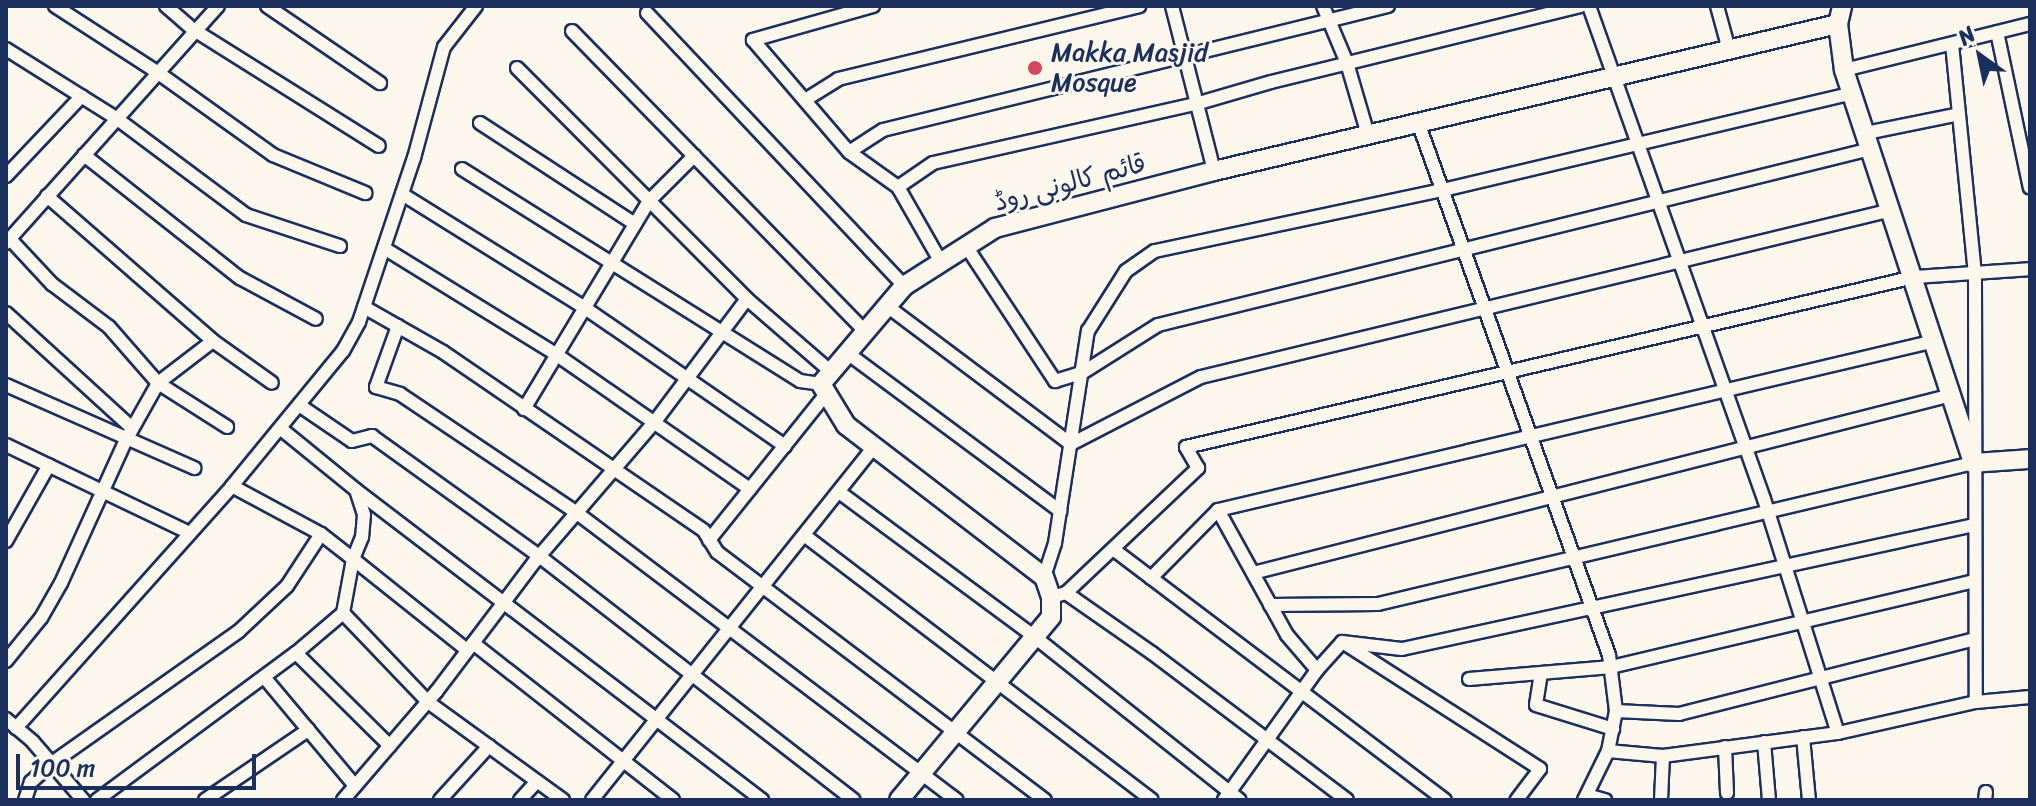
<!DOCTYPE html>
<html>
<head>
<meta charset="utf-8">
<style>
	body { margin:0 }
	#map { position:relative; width:2036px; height:806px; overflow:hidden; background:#fbf7ec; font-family:Sriracha,"Playpen Sans Arabic",sans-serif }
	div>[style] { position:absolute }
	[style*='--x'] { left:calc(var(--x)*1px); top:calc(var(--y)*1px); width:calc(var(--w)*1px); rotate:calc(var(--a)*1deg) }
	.roads { filter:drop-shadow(2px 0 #1b2f5e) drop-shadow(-2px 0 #1b2f5e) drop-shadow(0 2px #1b2f5e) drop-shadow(0 -2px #1b2f5e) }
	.street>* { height:12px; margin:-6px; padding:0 6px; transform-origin:6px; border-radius:6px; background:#fbf7ec }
	.secondary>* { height:18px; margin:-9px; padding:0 9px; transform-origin:9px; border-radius:9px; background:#fbf7ec }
	.dots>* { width:22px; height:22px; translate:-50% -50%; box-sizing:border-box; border:4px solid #fbf7ec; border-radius:50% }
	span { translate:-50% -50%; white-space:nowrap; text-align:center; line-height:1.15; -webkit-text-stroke:6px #fbf7ec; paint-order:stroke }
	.poi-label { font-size:26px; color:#1b2f5e }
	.left { translate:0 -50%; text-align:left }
	.street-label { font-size:26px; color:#1b2f5e }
	.frame { position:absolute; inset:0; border:8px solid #1b2f5e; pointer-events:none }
	.north { position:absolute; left:1940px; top:16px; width:80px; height:80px; -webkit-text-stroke:6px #fbf7ec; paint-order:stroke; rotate:327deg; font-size:22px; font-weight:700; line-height:32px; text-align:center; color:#1b2f5e }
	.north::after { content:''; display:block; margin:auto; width:28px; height:36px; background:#1b2f5e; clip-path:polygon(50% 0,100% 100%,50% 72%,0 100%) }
	.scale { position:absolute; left:16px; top:754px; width:240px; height:36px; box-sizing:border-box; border:4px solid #1b2f5e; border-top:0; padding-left:10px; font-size:24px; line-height:28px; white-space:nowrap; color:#1b2f5e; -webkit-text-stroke:6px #fbf7ec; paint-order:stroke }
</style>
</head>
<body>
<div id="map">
	<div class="roads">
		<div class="street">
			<div style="--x:55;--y:6;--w:121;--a:32.9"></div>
			<div style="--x:157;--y:72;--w:143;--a:35.6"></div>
			<div style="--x:273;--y:155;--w:100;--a:22.4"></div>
			<div style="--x:166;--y:6;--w:37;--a:41"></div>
			<div style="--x:194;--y:30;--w:218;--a:32.1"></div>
			<div style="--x:267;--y:6;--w:137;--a:34.3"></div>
			<div style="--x:873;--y:6;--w:125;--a:164.2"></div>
			<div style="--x:753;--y:40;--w:148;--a:49.4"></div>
			<div style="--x:849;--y:152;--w:60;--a:35.5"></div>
			<div style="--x:898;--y:187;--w:86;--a:60.2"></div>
			<div style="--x:1172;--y:6;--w:170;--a:75.7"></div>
			<div style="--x:1323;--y:6;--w:62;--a:67.2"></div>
			<div style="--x:1347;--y:63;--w:75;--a:73.7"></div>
			<div style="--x:1589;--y:6;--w:523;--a:70.46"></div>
			<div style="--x:1764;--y:499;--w:245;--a:72.5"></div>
			<div style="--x:1717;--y:6;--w:46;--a:74.7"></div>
			<div style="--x:647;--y:13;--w:375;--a:46.7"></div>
			<div style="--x:572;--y:31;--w:418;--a:45.7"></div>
			<div style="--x:1997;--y:32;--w:159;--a:78.1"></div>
			<div style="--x:1952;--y:44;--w:231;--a:84.3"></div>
			<div style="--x:1975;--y:274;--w:428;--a:89.9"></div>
			<div style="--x:6;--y:49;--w:130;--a:32.1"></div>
			<div style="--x:116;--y:118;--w:162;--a:36.7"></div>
			<div style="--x:246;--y:215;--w:99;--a:18.3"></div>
			<div style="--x:517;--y:68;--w:326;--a:45.1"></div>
			<div style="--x:747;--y:299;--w:110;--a:40.9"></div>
			<div style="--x:1844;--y:70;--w:192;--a:-13.9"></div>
			<div style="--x:805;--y:100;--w:39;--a:-32"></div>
			<div style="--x:838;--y:79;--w:310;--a:-13.6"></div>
			<div style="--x:480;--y:123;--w:185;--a:33.1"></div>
			<div style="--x:1419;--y:125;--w:563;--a:70.28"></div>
			<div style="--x:1609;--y:655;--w:56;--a:82.9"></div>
			<div style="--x:1616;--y:711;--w:41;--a:101.3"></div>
			<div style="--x:1608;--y:751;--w:55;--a:116.1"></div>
			<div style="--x:1866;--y:133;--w:95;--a:-11.5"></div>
			<div style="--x:849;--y:152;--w:40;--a:-32.9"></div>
			<div style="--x:883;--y:130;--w:520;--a:-13.8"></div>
			<div style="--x:84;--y:155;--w:199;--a:38.3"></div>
			<div style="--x:240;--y:278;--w:86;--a:28.3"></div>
			<div style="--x:462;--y:169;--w:399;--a:32.1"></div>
			<div style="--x:800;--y:381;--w:21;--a:8"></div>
			<div style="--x:6;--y:176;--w:110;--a:-46.5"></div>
			<div style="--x:898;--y:187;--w:42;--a:-34.4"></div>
			<div style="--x:933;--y:163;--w:273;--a:-12.7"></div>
			<div style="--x:1199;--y:103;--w:75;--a:-16.3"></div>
			<div style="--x:1271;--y:82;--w:319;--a:-13.8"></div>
			<div style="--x:402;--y:194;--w:216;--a:31.9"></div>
			<div style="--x:585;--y:308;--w:243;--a:34.6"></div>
			<div style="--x:47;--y:196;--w:220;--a:41.1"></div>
			<div style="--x:213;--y:341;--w:72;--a:35.4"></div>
			<div style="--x:10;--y:239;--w:62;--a:47"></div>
			<div style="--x:52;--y:284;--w:71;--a:37"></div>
			<div style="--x:109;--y:327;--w:74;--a:48.8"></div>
			<div style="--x:158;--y:383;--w:82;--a:32.5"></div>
			<div style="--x:6;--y:243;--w:318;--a:-48.2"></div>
			<div style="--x:966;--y:246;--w:162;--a:56.6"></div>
			<div style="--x:1055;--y:381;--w:28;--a:-17"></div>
			<div style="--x:1082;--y:373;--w:90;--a:-32.3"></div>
			<div style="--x:1158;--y:325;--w:734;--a:-13.87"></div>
			<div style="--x:384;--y:248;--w:203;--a:31.7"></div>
			<div style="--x:557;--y:355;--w:235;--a:34.8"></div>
			<div style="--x:887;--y:306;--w:230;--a:36.9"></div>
			<div style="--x:1071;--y:444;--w:146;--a:-27.3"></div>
			<div style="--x:1201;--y:377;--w:711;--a:-13.59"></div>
			<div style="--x:364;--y:307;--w:91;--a:29.7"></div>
			<div style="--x:443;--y:352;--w:316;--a:34.4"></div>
			<div style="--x:704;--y:531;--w:25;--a:58"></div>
			<div style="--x:717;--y:552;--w:411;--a:37.1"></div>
			<div style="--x:6;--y:313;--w:171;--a:42.4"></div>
			<div style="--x:398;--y:326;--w:65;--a:109.8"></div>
			<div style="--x:376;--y:387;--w:25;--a:16"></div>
			<div style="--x:400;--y:394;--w:213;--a:33.9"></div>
			<div style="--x:577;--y:513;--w:476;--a:37.1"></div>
			<div style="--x:846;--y:352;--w:267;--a:36.6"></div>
			<div style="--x:6;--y:385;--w:206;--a:23.8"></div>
			<div style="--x:299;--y:405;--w:64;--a:34.2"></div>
			<div style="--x:352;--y:441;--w:21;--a:-14"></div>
			<div style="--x:372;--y:436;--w:206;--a:35.7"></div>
			<div style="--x:539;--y:556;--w:398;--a:37.8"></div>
			<div style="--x:524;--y:409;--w:243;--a:-59"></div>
			<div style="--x:649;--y:201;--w:64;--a:-45"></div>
			<div style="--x:280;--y:428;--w:98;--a:39.2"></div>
			<div style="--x:356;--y:490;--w:26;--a:72"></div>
			<div style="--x:364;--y:515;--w:22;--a:95"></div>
			<div style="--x:362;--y:537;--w:24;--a:112"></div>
			<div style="--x:353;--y:559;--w:146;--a:38.6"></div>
			<div style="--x:6;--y:445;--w:204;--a:25.6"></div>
			<div style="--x:356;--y:490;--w:511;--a:37.36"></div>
			<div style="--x:839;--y:492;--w:245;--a:36.5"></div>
			<div style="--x:1036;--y:638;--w:260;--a:38.5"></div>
			<div style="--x:1218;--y:510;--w:143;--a:61.1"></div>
			<div style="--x:1287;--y:635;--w:46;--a:49.4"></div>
			<div style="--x:1317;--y:670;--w:160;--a:125.6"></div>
			<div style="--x:804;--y:535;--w:437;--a:37.3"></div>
			<div style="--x:709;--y:540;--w:187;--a:-51.3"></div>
			<div style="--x:6;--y:541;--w:87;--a:-60.5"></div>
			<div style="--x:1113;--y:549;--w:416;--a:37.1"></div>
			<div style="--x:1253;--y:573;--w:721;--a:-14.29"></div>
			<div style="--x:1044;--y:577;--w:36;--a:-72"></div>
			<div style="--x:1055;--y:543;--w:215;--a:-81.2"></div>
			<div style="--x:1088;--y:331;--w:71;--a:-57.7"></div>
			<div style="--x:1126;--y:271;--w:35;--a:-35"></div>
			<div style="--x:1155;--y:251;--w:294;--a:-12"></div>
			<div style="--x:1443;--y:190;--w:420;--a:-13.3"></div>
			<div style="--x:1151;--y:578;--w:95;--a:-45.4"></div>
			<div style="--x:1218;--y:510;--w:737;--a:-13.26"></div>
			<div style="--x:1066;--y:593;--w:182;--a:-43.4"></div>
			<div style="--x:1198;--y:468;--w:24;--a:-120"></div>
			<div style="--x:1186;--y:447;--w:748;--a:-13.14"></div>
			<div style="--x:1914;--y:277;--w:116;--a:-3.9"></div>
			<div style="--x:1059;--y:595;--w:7;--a:-16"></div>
			<div style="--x:1066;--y:593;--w:105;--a:34.9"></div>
			<div style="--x:1152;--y:653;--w:244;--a:37"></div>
			<div style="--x:1270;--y:605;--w:108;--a:-0.5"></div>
			<div style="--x:1378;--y:604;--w:611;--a:-13.33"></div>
			<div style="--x:343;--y:613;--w:123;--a:46.3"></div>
			<div style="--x:428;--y:702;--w:167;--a:36"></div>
			<div style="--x:473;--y:643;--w:254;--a:38.1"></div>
			<div style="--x:1344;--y:643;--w:233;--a:32.7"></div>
			<div style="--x:1540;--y:769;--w:39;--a:127"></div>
			<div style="--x:296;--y:653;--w:132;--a:44.7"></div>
			<div style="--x:6;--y:661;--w:55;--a:-50.9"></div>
			<div style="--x:41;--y:618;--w:40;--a:-60.3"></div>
			<div style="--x:61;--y:583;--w:157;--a:-65.6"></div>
			<div style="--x:126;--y:440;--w:65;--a:-60.7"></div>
			<div style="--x:158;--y:383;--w:69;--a:-37.4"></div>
			<div style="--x:1317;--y:670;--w:38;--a:-48"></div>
			<div style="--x:1342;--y:642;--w:60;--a:6.7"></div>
			<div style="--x:1402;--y:649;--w:585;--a:-12.23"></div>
			<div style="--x:1541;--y:673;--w:32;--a:99"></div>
			<div style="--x:1536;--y:705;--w:81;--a:17.3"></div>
			<div style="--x:264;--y:677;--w:142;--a:50.1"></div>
			<div style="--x:1469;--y:679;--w:143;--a:-4.8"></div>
			<div style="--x:1611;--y:667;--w:374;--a:-13.3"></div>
			<div style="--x:1616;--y:711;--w:63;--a:2.7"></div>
			<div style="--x:1679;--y:714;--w:305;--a:-14.2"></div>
			<div style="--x:6;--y:719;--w:35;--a:40"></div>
			<div style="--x:33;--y:742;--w:77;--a:49.2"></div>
			<div style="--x:16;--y:728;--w:324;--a:-48.2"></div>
			<div style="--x:232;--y:486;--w:175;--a:-50.6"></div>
			<div style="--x:343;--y:351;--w:33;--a:-61"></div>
			<div style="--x:359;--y:322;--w:173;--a:-71.5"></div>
			<div style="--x:414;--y:158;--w:115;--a:-74.9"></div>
			<div style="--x:444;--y:47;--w:52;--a:-52"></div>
			<div style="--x:1803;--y:737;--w:63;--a:84.6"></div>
			<div style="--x:1764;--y:742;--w:58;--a:85.1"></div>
			<div style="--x:1725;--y:747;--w:46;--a:87.5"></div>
			<div style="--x:1608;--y:751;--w:55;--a:5.2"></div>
			<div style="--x:1663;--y:756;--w:177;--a:-7.5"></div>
			<div style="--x:1838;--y:733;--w:141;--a:-12.7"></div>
			<div style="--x:1976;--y:702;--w:54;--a:-5.3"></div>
			<div style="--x:1587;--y:795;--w:19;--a:16"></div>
			<div style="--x:25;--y:800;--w:19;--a:-72"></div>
			<div style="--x:31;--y:782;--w:28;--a:-42"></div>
			<div style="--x:52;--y:763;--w:229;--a:-35.2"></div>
			<div style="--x:239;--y:631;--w:66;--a:-43.2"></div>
			<div style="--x:287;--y:586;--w:62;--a:-56.8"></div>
			<div style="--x:97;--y:800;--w:247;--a:-36.5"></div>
			<div style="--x:296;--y:653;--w:62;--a:-40.4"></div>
			<div style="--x:343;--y:613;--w:55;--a:-79.5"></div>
			<div style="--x:353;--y:559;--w:41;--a:-142"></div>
			<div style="--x:321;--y:534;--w:101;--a:-151.7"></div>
			<div style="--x:205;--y:800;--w:125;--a:-34.2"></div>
			<div style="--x:343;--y:800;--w:143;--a:-49.3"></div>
			<div style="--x:436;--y:692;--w:164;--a:-52.9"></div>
			<div style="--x:535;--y:561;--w:181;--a:-49.3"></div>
			<div style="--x:653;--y:424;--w:156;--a:-53.1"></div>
			<div style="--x:440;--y:800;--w:73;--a:-47.8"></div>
			<div style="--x:520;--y:800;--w:25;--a:-48"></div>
			<div style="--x:592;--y:800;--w:452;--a:-51.4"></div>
			<div style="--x:1661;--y:800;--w:44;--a:-87.4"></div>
			<div style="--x:1985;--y:800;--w:8;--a:-83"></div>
		</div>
		<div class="secondary">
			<div style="--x:1838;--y:24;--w:46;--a:82.6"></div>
			<div style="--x:1844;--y:70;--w:414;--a:71.8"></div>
			<div style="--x:1973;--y:463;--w:57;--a:-4"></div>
			<div style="--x:899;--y:800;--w:238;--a:-50.3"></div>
			<div style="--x:1051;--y:617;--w:20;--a:-90"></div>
			<div style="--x:1051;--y:597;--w:21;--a:-109"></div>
			<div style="--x:1044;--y:577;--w:250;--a:-142.5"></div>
			<div style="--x:846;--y:425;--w:48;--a:-121.4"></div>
			<div style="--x:821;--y:384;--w:128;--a:-49.7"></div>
			<div style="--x:904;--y:286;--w:108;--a:-32.5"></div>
			<div style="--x:995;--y:228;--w:226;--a:-14.6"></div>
			<div style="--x:1214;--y:171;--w:641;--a:-13.26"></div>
			<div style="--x:1838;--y:24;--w:18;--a:-77"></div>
		</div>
	</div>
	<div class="dots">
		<div style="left:1035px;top:68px;background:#d1495b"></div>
	</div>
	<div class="poi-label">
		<span class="left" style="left:1051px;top:68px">Makka Masjid<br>Mosque</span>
	</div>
	<div class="street-label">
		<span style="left:1070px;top:183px;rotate:-15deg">قائم کالونی روڈ</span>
	</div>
	<div class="frame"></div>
	<div class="north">N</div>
	<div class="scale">100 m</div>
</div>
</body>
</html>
